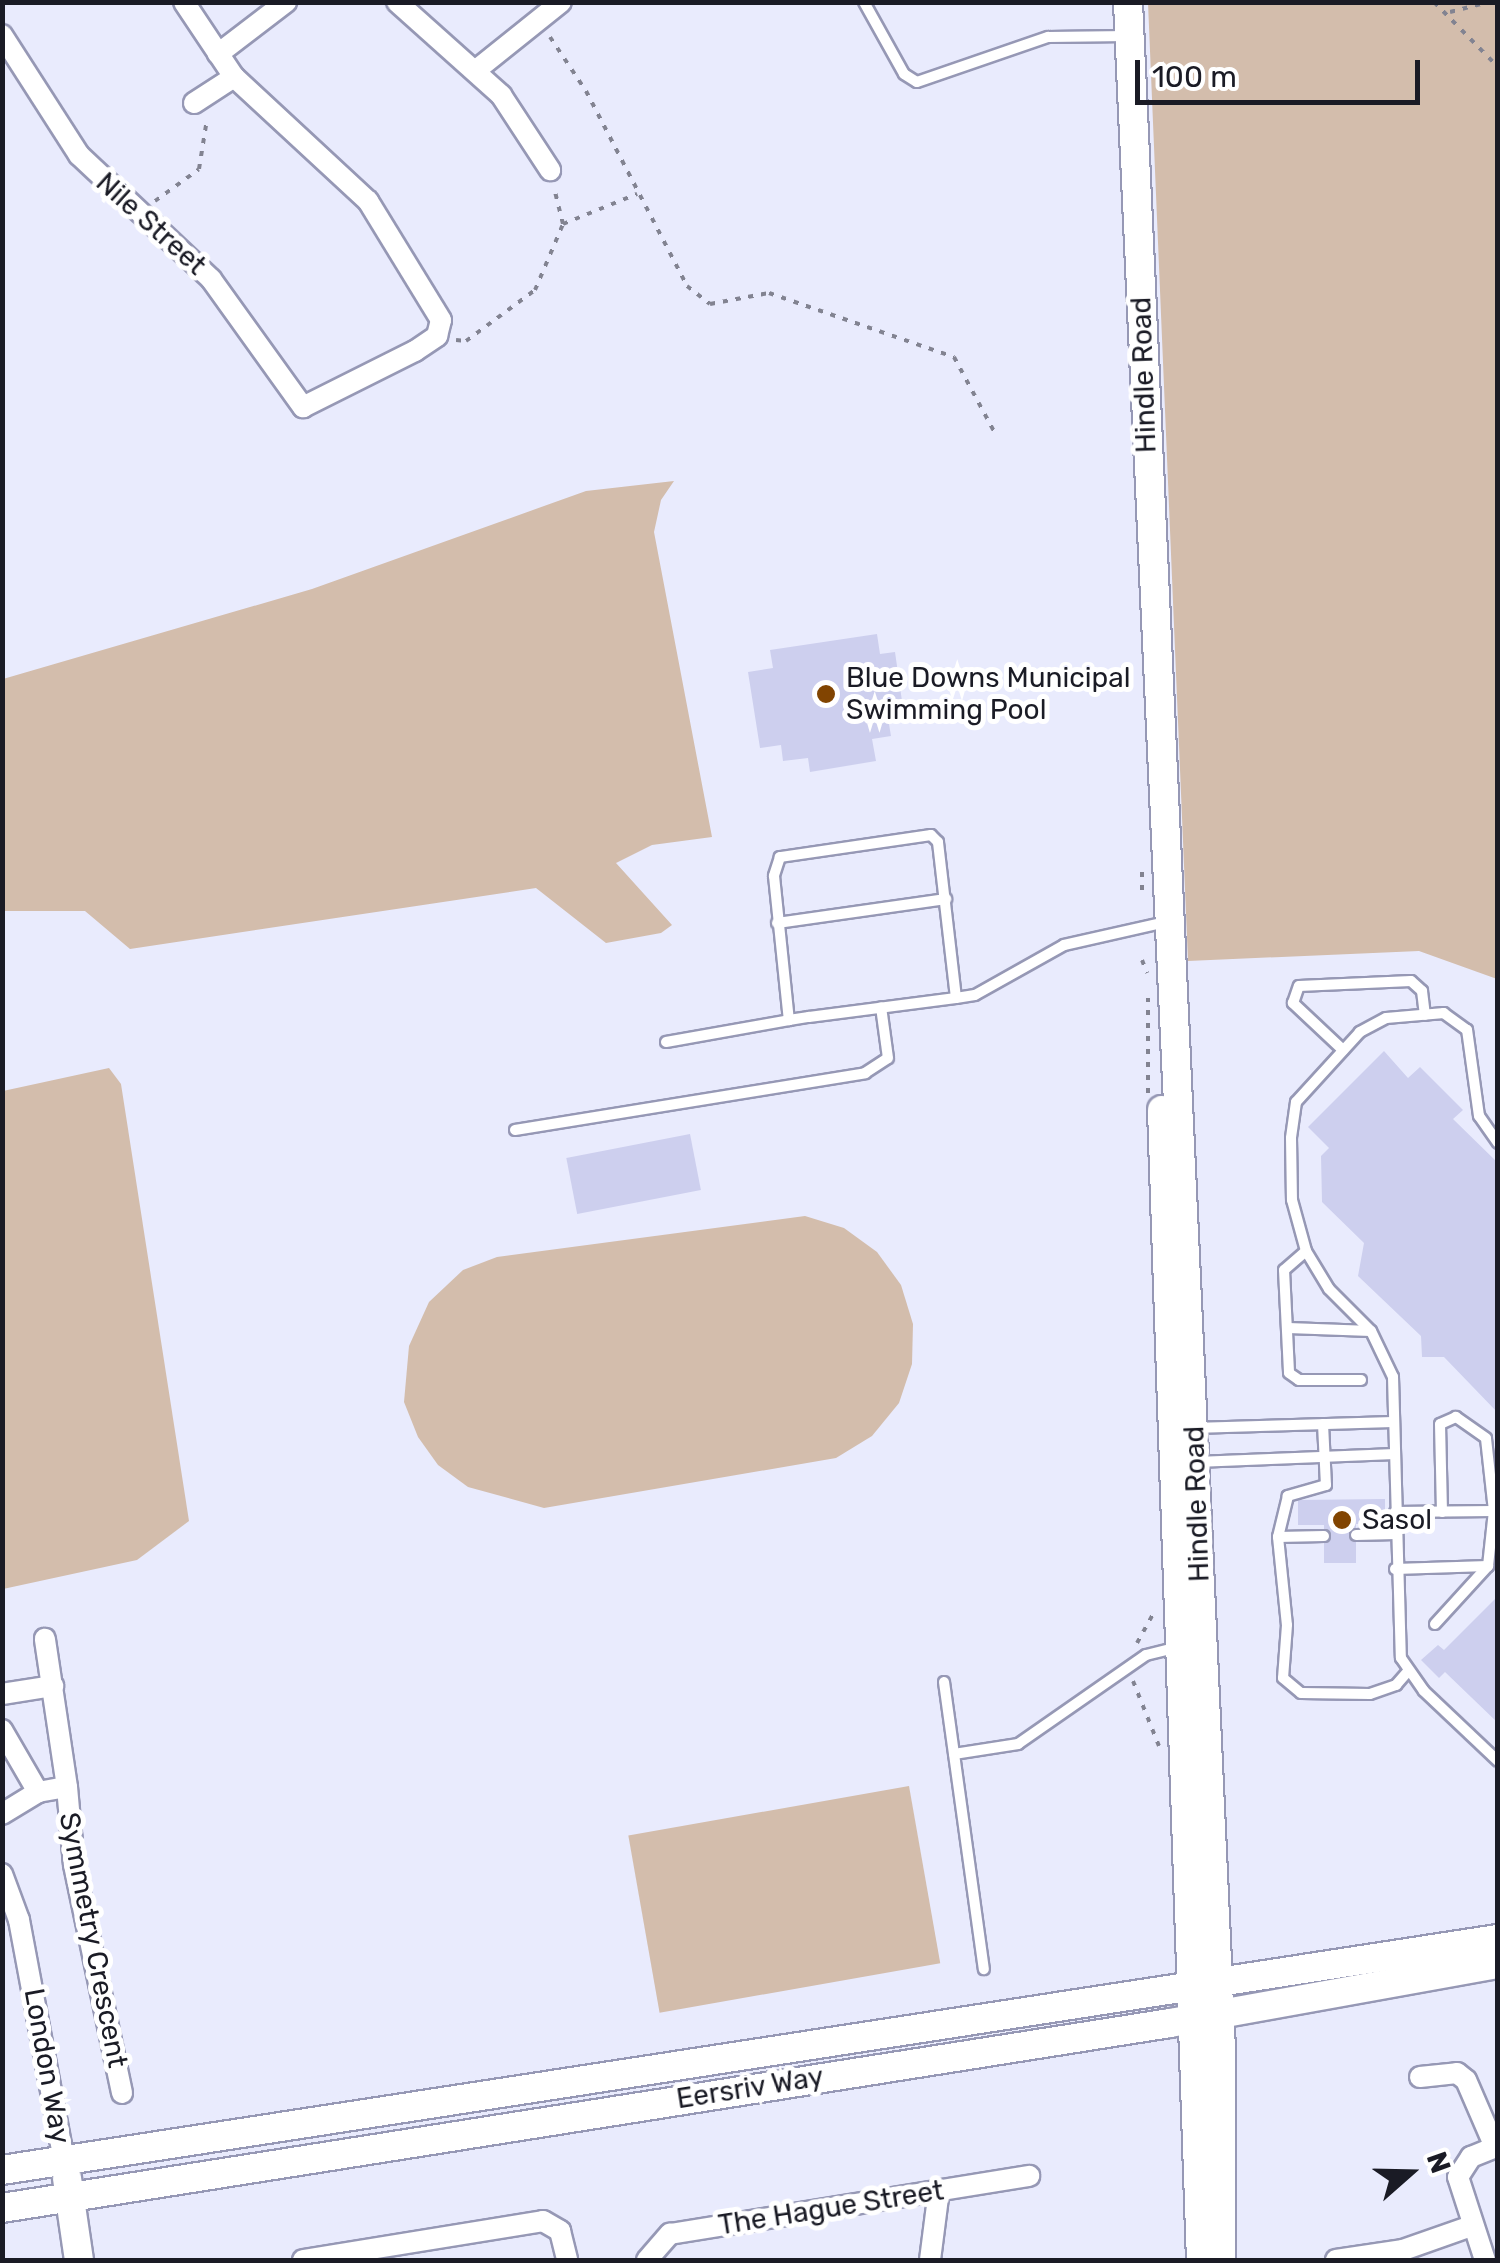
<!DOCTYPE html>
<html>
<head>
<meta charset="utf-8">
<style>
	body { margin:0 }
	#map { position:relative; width:1500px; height:2263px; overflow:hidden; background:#e9ebfd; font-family:Rubik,sans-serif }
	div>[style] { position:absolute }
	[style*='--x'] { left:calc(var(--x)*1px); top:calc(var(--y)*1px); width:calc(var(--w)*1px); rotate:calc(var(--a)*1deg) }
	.green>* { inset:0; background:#d3bdac; transform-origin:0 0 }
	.building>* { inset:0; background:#cdcfee; transform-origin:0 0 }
	.path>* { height:4px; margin-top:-2px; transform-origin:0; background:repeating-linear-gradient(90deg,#828391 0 5px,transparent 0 13px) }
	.roads { filter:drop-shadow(2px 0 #9698b5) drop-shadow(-2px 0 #9698b5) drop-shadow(0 2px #9698b5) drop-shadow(0 -2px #9698b5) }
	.lane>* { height:10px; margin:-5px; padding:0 5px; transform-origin:5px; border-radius:5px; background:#fff }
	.street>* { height:20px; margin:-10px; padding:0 10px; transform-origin:10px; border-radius:10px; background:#fff }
	.secondary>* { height:28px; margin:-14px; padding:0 14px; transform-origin:14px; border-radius:14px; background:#fff }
	.dots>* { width:28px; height:28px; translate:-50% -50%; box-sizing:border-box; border:5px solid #fff; border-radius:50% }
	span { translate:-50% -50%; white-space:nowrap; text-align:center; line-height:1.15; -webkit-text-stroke:10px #fff; paint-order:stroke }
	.street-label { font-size:28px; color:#1a1b25 }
	.poi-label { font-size:28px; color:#1a1b25 }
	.left { translate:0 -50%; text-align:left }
	.frame { position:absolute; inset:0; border:5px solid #1a1b25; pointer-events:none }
	.north { position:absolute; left:1360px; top:2123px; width:100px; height:100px; -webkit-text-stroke:8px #fff; paint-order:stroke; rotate:70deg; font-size:28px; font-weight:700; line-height:40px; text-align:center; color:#1a1b25 }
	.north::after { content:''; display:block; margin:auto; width:35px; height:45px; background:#1a1b25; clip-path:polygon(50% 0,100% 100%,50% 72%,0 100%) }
	.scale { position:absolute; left:1135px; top:60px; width:285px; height:45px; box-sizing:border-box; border:5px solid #1a1b25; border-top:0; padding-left:12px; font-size:30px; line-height:35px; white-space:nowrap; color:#1a1b25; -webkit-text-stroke:8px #fff; paint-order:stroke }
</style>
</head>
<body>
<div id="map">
	<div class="green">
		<div style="clip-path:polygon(1148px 3px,1497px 3px,1497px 979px,1419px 951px,1188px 961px)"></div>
		<div style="clip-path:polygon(674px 481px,661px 500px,654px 532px,712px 837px,652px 845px,616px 863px,672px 925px,661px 933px,606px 943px,536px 888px,130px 949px,85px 911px,3px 911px,3px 679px,312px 589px,586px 491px)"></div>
		<div style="clip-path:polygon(109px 1068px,121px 1084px,189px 1521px,137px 1560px,3px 1589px,3px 1091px)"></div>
		<div style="clip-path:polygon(805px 1216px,844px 1228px,877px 1252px,901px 1285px,913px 1324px,912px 1364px,899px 1403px,872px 1436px,836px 1458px,544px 1508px,468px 1487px,438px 1465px,418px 1437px,404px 1402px,409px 1346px,429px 1302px,463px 1270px,497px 1257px)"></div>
		<div style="left:909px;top:1786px;width:180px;height:285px;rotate:80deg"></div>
	</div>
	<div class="building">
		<div style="clip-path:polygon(877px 634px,880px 654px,895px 652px,904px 715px,888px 718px,891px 736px,872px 739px,876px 761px,810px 772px,808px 758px,783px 761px,781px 745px,760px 748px,748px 672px,773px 668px,770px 650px)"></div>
		<div style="clip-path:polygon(1384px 1051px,1408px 1078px,1420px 1067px,1463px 1110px,1453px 1119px,1498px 1163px,1498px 1413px,1444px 1357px,1422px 1357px,1421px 1336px,1358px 1276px,1364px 1243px,1322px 1202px,1321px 1156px,1329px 1148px,1308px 1127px)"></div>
		<div style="left:690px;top:1134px;width:57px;height:126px;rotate:79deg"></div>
		<div style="clip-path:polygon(1385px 1499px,1385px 1524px,1356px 1524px,1356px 1563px,1324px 1563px,1324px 1525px,1298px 1525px,1298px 1500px)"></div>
		<div style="clip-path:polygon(1498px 1596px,1498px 1723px,1445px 1672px,1439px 1678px,1421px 1660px,1438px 1645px,1444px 1650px)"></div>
	</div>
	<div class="path">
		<div style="--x:1434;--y:2;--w:91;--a:45.4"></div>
		<div style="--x:1450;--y:12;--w:40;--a:-14.4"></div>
		<div style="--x:550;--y:37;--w:65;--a:56.3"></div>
		<div style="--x:586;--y:91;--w:220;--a:62.6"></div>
		<div style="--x:687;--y:286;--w:29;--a:38"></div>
		<div style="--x:710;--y:304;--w:60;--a:-10.6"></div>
		<div style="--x:769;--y:293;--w:196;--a:19.1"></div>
		<div style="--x:954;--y:357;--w:89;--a:61.7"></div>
		<div style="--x:155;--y:201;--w:54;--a:-36"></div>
		<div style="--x:199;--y:169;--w:51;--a:-80.9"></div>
		<div style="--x:563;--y:224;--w:80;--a:-22.1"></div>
		<div style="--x:456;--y:340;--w:10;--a:6"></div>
		<div style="--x:466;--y:341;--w:86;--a:-36.5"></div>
		<div style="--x:535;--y:290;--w:72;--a:-67"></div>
		<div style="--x:563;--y:224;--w:37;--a:-104"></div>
		<div style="--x:1142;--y:872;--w:20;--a:90"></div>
		<div style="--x:1142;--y:960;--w:14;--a:69"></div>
		<div style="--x:1148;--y:1093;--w:95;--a:-90"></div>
		<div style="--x:1137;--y:1643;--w:35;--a:-61"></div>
		<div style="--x:1133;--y:1681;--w:70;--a:68.2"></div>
	</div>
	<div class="roads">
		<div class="lane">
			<div style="--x:864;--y:2;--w:82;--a:60.9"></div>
			<div style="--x:904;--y:74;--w:15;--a:32"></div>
			<div style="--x:917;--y:82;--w:139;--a:-19"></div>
			<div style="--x:1048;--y:37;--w:80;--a:-0.7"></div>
			<div style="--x:777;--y:923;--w:171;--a:-8.1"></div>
			<div style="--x:956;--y:998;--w:157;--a:-96.6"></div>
			<div style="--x:938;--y:842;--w:10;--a:-135"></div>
			<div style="--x:931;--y:835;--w:153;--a:171.7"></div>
			<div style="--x:780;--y:857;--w:20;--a:108"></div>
			<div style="--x:774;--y:876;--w:145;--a:84.1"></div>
			<div style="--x:789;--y:1020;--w:20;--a:-9"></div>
			<div style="--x:809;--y:1017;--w:148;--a:-7.4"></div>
			<div style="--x:956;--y:998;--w:19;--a:-9"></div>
			<div style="--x:975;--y:995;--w:102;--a:-29.3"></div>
			<div style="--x:1064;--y:945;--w:105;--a:-12.7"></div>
			<div style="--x:666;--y:1042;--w:125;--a:-10.1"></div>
			<div style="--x:1343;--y:1050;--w:69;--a:-136.8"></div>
			<div style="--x:1293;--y:1003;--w:18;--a:-71"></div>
			<div style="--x:1299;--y:986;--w:112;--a:-2.6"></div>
			<div style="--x:1411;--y:981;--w:15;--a:42"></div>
			<div style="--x:1422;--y:991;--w:24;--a:83"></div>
			<div style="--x:515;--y:1130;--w:355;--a:-9.2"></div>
			<div style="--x:865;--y:1073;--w:27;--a:-33"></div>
			<div style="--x:888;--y:1058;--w:51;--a:-97.8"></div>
			<div style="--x:1498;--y:1143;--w:33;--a:-125"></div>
			<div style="--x:1479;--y:1116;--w:87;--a:-97.9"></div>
			<div style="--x:1467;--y:1030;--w:29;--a:-144"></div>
			<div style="--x:1444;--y:1013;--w:58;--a:175.1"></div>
			<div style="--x:1386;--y:1018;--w:30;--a:152"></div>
			<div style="--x:1360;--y:1032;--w:95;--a:132.4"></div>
			<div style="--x:1296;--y:1102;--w:36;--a:98"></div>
			<div style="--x:1291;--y:1138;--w:62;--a:89.1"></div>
			<div style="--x:1292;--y:1200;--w:53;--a:74.6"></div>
			<div style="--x:1306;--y:1251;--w:44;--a:58.8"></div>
			<div style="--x:1329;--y:1289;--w:59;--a:45"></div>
			<div style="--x:1371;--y:1331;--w:51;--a:64.4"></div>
			<div style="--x:1393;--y:1377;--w:281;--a:88.4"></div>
			<div style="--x:1401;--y:1658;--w:40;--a:55.1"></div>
			<div style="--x:1424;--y:1691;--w:102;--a:43.4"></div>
			<div style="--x:1306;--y:1251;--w:29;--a:139"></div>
			<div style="--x:1284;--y:1270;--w:103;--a:87.2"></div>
			<div style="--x:1289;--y:1373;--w:12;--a:35"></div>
			<div style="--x:1299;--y:1380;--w:62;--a:0"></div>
			<div style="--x:1288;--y:1328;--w:83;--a:2.1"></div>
			<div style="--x:1323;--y:1424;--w:61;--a:87.2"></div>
			<div style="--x:1326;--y:1485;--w:40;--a:164"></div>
			<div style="--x:1288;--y:1496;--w:42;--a:103.7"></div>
			<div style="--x:1278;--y:1537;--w:88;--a:84.2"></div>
			<div style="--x:1287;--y:1625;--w:53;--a:94.3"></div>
			<div style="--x:1283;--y:1678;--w:23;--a:40"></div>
			<div style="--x:1301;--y:1693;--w:69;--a:0.8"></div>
			<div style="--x:1370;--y:1694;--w:28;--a:-19"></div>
			<div style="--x:1396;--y:1685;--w:18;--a:-49"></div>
			<div style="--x:1193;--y:1428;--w:200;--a:-1.7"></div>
			<div style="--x:1196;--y:1462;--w:199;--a:-2.3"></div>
			<div style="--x:1395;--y:1512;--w:99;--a:-0.6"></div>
			<div style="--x:1356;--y:1535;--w:40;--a:-1.4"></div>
			<div style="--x:1278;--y:1537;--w:46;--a:-1.2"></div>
			<div style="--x:1395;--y:1569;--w:93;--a:-1.8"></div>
			<div style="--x:1435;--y:1624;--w:79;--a:-47.6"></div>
			<div style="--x:1488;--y:1566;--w:55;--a:-83.8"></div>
			<div style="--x:1494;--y:1511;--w:73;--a:-96.3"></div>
			<div style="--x:1486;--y:1438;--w:37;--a:-145"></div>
			<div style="--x:1456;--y:1417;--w:17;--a:156"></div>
			<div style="--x:1440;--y:1424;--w:88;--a:88.7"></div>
			<div style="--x:944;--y:1682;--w:290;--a:82.1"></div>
			<div style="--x:954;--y:1754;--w:65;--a:-8.9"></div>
			<div style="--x:1018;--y:1744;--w:156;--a:-34.8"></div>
			<div style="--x:1146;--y:1655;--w:34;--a:-14"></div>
		</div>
		<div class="street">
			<div style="--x:397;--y:2;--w:140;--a:41.8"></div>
			<div style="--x:501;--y:95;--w:90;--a:56.8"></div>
			<div style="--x:2;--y:35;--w:143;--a:57.3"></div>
			<div style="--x:79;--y:155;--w:181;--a:43.2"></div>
			<div style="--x:211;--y:279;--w:158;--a:54.3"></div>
			<div style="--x:303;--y:407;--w:125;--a:-26.6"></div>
			<div style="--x:415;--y:351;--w:27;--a:-34"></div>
			<div style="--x:437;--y:336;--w:16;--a:-76"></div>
			<div style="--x:441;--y:320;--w:140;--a:-121.5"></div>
			<div style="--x:368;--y:201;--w:183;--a:-137.2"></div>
			<div style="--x:234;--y:77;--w:90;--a:-123.7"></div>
			<div style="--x:218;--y:54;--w:86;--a:-37.4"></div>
			<div style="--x:475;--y:71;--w:110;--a:-38.7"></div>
			<div style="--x:194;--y:103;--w:48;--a:-33"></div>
			<div style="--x:2;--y:1694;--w:52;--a:-8.9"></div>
			<div style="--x:2;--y:1730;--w:72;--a:59.9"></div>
			<div style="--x:67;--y:1787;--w:78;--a:84.9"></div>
			<div style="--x:74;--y:1865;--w:233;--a:78.1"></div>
			<div style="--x:2;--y:1814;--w:42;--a:-31.4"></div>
			<div style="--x:38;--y:1792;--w:29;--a:-10"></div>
			<div style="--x:67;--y:1787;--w:150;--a:-98.5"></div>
			<div style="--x:2;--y:1874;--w:49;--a:69.7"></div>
			<div style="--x:19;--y:1920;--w:244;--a:79.4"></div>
			<div style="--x:1420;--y:2077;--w:37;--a:-6"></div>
			<div style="--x:1457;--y:2073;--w:11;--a:38"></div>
			<div style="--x:1466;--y:2080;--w:73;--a:66.6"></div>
			<div style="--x:303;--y:2260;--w:243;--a:-9.2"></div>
			<div style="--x:543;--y:2221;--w:20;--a:30"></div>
			<div style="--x:560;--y:2231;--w:30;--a:76"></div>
			<div style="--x:647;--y:2260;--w:35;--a:-49"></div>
			<div style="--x:670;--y:2234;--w:364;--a:-9.2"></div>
			<div style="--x:930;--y:2260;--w:71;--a:-82.7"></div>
			<div style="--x:1336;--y:2260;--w:68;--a:-8.5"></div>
			<div style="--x:1403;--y:2250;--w:72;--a:-19.4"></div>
			<div style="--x:1485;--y:2260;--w:87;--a:-108"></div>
			<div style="--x:1458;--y:2177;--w:24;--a:-57"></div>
			<div style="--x:1471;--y:2157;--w:29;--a:-22"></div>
		</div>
		<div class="secondary">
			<div style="--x:1128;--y:2;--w:2052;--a:87.4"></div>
			<div style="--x:1221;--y:2052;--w:208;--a:90"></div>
			<div style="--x:1162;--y:1110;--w:1151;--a:88.06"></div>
			<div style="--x:2;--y:2170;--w:1514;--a:-8.78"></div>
			<div style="--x:67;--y:2178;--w:83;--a:81.7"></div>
			<div style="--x:2;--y:2208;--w:1183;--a:-9"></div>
			<div style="--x:1170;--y:2023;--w:333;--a:-10.2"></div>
		</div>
	</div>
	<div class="dots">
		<div style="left:826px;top:694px;background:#814401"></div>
		<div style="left:1342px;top:1520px;background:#814401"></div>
	</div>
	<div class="street-label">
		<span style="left:151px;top:224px;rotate:42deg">Nile Street</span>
		<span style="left:1144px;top:375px;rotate:-92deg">Hindle Road</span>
		<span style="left:1197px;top:1504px;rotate:-92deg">Hindle Road</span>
		<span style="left:93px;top:1940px;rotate:79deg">Symmetry Crescent</span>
		<span style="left:47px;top:2066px;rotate:80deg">London Way</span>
		<span style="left:750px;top:2088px;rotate:-9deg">Eersriv Way</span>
		<span style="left:831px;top:2208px;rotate:-9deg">The Hague Street</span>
	</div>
	<div class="poi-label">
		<span class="left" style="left:846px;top:694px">Blue Downs Municipal<br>Swimming Pool</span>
		<span class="left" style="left:1362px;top:1520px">Sasol</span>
	</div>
	<div class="frame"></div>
	<div class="north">N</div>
	<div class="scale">100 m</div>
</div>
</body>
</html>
